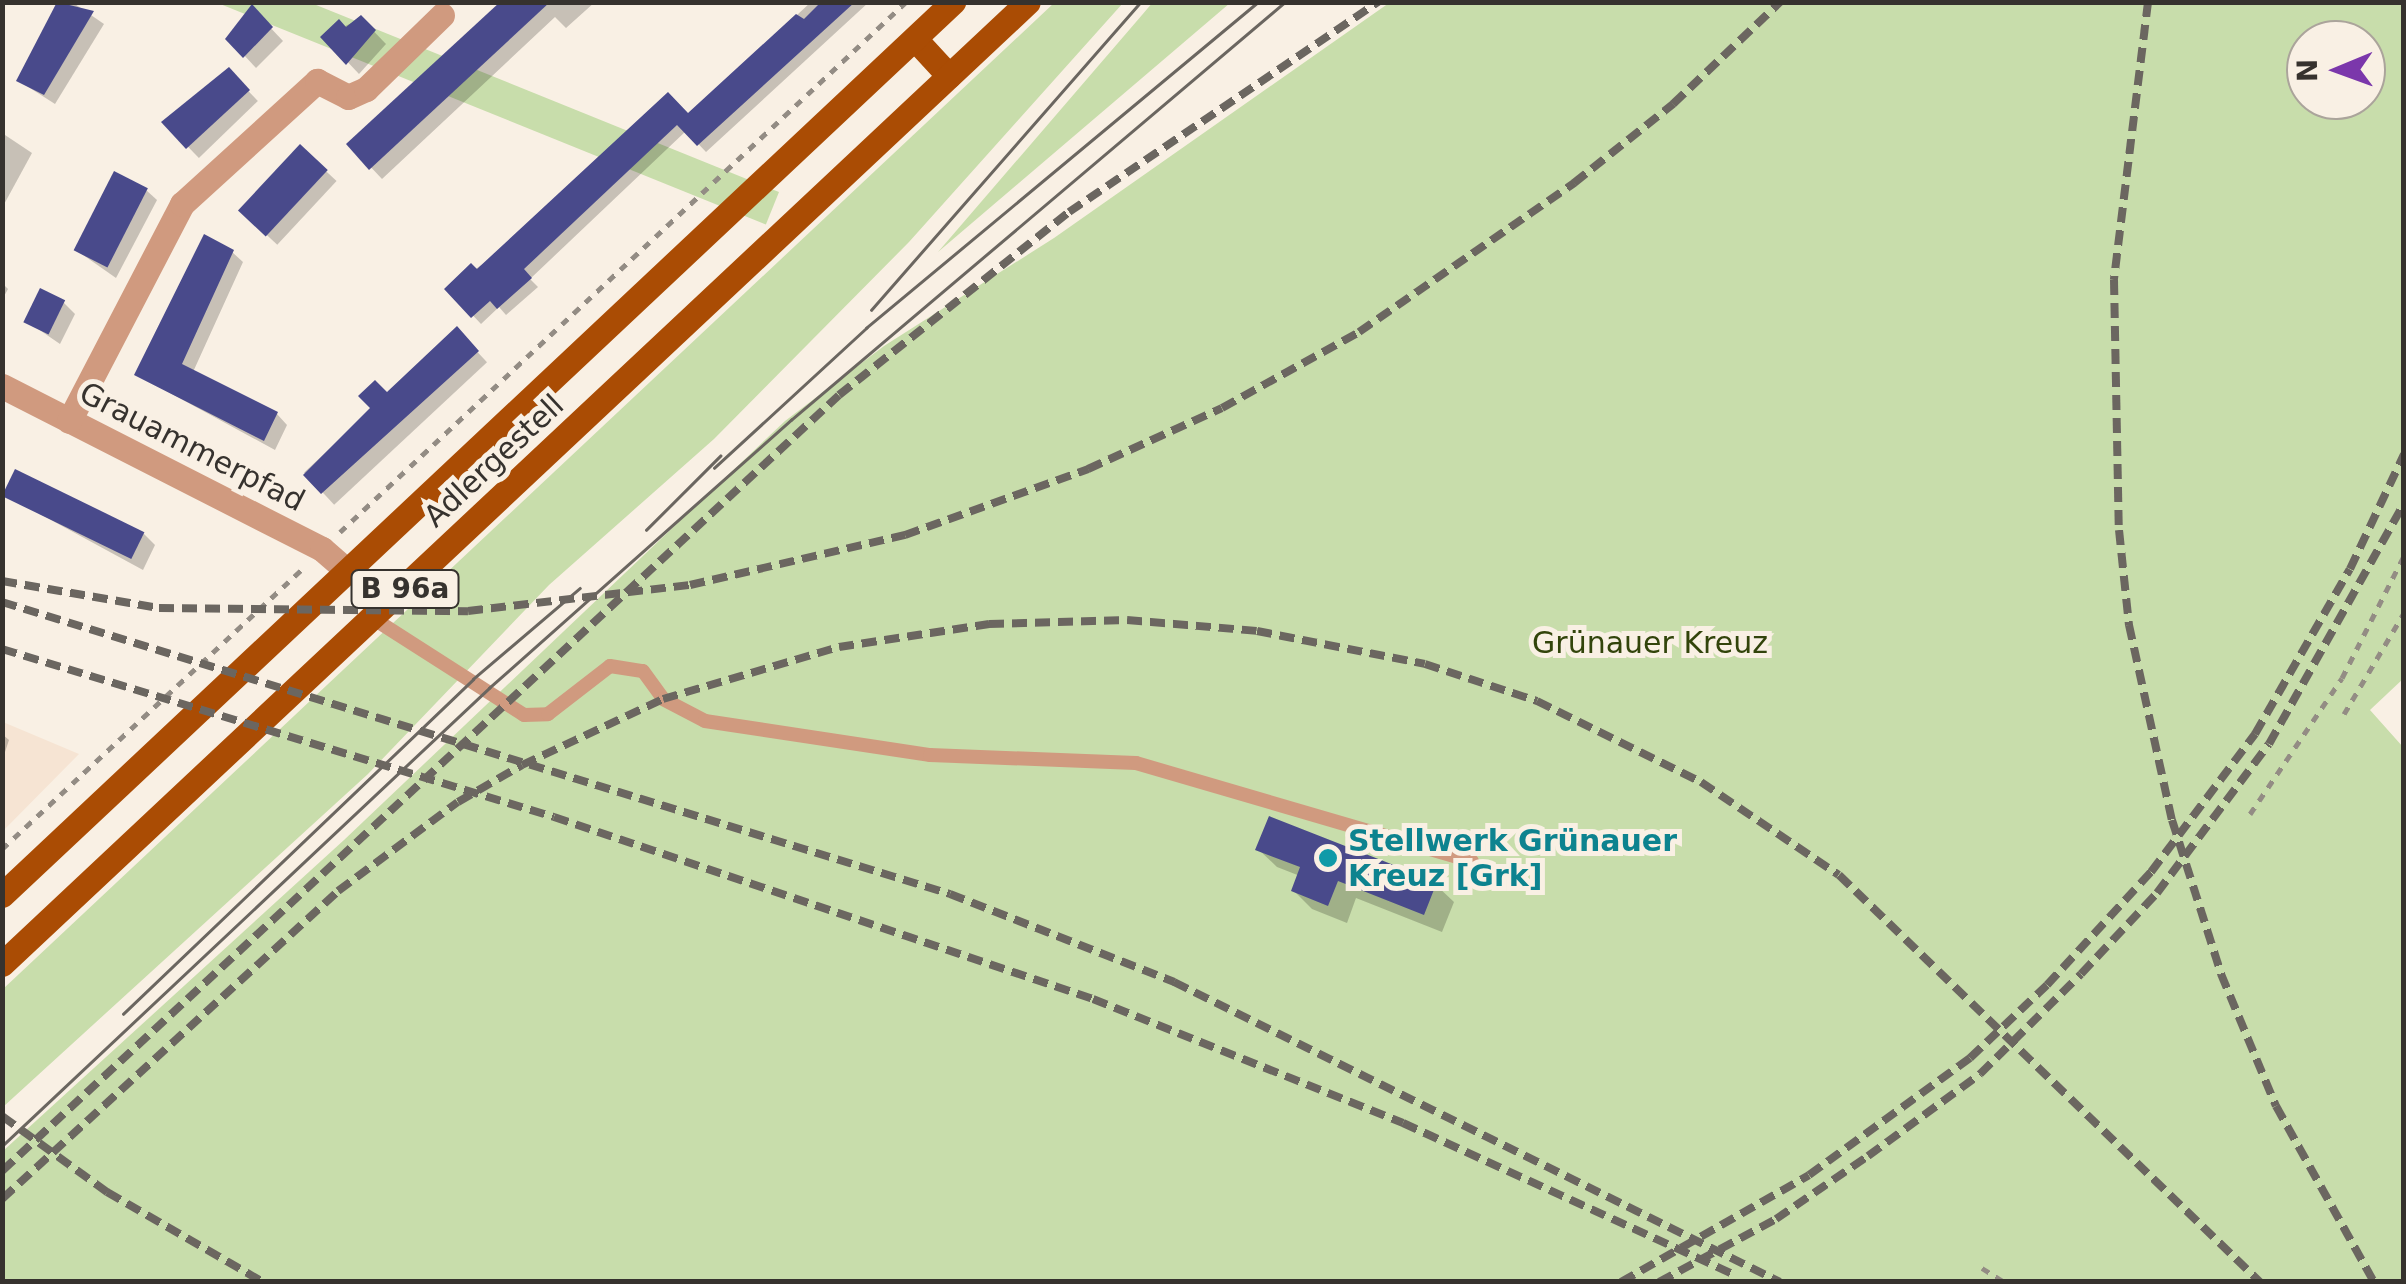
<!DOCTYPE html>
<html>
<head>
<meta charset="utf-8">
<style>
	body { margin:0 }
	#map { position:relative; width:2406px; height:1284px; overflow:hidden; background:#f9f0e4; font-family:"DejaVu Sans",sans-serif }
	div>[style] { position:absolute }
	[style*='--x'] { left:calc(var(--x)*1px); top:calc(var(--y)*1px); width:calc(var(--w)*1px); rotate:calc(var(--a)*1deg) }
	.commercial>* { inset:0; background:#f6e4d3 }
	.green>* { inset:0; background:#c8ddab; transform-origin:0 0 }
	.shadow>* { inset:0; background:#0003; transform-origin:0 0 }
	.building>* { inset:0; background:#494a8b; transform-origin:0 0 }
	.path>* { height:5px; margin-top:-2.5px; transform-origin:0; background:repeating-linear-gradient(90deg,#938c84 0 8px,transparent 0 16px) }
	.service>* { height:14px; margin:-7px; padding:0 7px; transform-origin:7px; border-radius:7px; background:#d09a7f }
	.minor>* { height:25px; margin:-12.5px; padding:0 12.5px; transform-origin:12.5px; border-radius:12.5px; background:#d09a7f }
	.primary>* { height:25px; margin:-12.5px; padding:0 12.5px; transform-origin:12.5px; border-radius:12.5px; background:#aa4c04 }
	.tram>* { height:2.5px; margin:-1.25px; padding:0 1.25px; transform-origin:1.25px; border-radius:1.25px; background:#6b6660 }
	.rail>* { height:8px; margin-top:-4px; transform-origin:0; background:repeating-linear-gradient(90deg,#6b6660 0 15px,transparent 0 23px) }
	.dots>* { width:28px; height:28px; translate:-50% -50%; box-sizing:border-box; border:5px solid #f9f0e4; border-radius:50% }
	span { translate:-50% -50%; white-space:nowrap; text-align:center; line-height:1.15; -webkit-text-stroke:10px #f9f0e4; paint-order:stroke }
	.shield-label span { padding:2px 8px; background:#f9f0e4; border:2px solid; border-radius:8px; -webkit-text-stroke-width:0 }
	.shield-label { font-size:28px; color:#36322e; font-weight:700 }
	.street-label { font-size:30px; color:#36322e }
	.park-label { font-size:30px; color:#32440b }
	.culture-label { font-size:30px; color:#0d838f; font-weight:700 }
	.left { translate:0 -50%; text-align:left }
	.frame { position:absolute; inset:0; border:5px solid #36322e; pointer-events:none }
	.north { position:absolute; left:2286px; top:20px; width:100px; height:100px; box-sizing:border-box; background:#f9f0e4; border:2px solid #aba49b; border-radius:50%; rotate:269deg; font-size:28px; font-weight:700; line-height:40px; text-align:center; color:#36322e }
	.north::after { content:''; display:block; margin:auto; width:35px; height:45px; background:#7b37ab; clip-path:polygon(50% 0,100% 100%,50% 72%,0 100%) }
</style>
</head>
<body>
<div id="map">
	<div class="commercial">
		<div style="clip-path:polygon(3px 722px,79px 754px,3px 831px)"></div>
	</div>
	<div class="green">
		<div style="clip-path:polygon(1153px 2px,1230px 3px,938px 252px,1142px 15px)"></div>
		<div style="clip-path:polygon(1054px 3px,1123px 3px,909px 242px,714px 439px,549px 585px,368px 774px,3px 1107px,3px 989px)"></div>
		<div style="clip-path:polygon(evenodd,1389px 3px,2403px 3px,2404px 678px,2370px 710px,2403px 747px,2403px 1281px,3px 1282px,3px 1151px,344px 840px,785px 421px,884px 346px,1054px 238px,1389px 3px,2306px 40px,2366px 40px,2366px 100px,2306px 100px,2306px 40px)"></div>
		<div style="left:779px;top:192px;width:35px;height:1063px;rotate:112deg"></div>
	</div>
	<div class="shadow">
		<div style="clip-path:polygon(59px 2px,72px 2px,104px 24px,55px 104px,19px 81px)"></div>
		<div style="clip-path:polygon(503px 2px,595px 2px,566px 28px,555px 17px,382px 179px,350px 145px)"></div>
		<div style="clip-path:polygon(811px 2px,869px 2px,706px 152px,686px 131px,530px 279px,538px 287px,506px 315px,499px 307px,481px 324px,448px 289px,688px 116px)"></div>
		<div style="clip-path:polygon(252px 8px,283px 41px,256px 68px,229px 39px)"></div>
		<div style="clip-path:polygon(361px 18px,386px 44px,359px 74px,324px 37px)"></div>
		<div style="left:228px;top:70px;width:43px;height:82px;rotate:46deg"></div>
		<div style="clip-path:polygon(2px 133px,32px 153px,2px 208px)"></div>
		<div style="left:300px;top:147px;width:50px;height:87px;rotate:43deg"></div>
		<div style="clip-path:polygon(146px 190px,157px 200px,116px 278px,76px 250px)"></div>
		<div style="clip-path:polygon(232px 252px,243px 262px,193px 372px,277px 414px,287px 425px,275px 450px,137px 375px)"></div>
		<div style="clip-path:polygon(2px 283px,8px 289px,2px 300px)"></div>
		<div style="clip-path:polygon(63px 302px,75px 314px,60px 344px,25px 320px)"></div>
		<div style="left:457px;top:330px;width:44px;height:209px;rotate:47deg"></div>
		<div style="clip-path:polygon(5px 495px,144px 534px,155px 545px,143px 570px)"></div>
		<div style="clip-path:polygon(2px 734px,9px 740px,4px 755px,2px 755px)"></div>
		<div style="clip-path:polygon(1258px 849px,1435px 884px,1454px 902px,1442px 932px,1356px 898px,1347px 923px,1312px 909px,1294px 891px,1300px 876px,1277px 867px)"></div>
	</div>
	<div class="building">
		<div style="clip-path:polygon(57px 2px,94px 11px,44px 95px,16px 81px)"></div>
		<div style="clip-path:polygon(500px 2px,550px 2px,369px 170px,346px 144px)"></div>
		<div style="clip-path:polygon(821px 2px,855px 2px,697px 146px,677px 125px,524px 269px,532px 278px,497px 309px,490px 301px,471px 318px,444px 289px,471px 263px,477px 269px,668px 92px,688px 113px,796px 14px,804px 19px)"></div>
		<div style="clip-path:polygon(252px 4px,273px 27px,243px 58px,225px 39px)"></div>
		<div style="clip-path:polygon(361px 15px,376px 30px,346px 65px,320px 37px,339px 19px,346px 27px)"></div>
		<div style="clip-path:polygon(229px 67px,250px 90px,186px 149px,161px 122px)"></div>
		<div style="left:300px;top:144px;width:38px;height:91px;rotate:43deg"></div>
		<div style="left:114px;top:171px;width:38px;height:89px;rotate:27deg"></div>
		<div style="clip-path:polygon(204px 234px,234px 250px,182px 364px,278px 412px,264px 441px,134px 375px)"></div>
		<div style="left:40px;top:288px;width:28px;height:38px;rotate:26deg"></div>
		<div style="clip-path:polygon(457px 326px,479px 351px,321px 494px,303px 475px,370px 408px,358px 396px,375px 380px,387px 392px)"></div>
		<div style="left:15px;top:469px;width:144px;height:30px;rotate:26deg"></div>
		<div style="clip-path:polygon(1269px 816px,1437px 882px,1424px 915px,1338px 881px,1328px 906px,1291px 891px,1300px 867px,1255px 850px)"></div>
	</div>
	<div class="path">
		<div style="--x:340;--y:532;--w:775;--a:-43.12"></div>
		<div style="--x:2344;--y:714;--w:117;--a:-59.3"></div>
		<div style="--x:2250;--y:814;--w:164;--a:-55.9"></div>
		<div style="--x:2342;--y:678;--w:137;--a:-63.1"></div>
		<div style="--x:2;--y:849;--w:412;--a:-43"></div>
		<div style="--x:1982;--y:1268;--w:26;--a:32"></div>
	</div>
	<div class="service">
		<div style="--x:374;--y:619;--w:178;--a:32.6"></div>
		<div style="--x:524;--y:715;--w:24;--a:-2"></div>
		<div style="--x:548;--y:714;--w:78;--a:-37.7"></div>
		<div style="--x:610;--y:666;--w:33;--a:9"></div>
		<div style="--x:643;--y:671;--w:34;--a:54"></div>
		<div style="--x:663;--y:699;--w:47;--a:27.6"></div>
		<div style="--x:705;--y:721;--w:228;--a:8.6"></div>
		<div style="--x:930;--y:755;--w:206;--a:2.2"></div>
		<div style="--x:1136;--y:763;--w:350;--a:16.3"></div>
	</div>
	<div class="minor">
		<div style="--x:2;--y:386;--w:359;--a:27"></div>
		<div style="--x:322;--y:549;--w:33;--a:41"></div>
		<div style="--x:69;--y:421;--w:245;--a:-62.5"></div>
		<div style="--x:182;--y:204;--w:183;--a:-42.3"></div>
		<div style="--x:317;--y:81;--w:35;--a:27"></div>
		<div style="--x:348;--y:97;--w:20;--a:-24"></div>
		<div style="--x:366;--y:89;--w:106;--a:-44.2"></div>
	</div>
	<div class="primary">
		<div style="--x:915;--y:39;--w:50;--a:47.4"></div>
		<div style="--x:2;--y:895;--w:1305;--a:-43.2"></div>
		<div style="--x:2;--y:964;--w:1406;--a:-43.16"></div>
	</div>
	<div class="tram">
		<div style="--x:871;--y:310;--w:410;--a:-48.8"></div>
		<div style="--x:714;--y:468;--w:207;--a:-42.6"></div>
		<div style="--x:866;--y:328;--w:510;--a:-39.75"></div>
		<div style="--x:646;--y:530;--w:105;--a:-45"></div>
		<div style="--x:123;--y:1014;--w:484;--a:-43.7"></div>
		<div style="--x:473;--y:679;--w:140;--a:-40.4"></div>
		<div style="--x:2;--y:1146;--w:669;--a:-43.24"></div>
		<div style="--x:489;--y:688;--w:404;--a:-41.6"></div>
		<div style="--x:791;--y:420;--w:647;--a:-40.24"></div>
	</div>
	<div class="rail">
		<div style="--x:2148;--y:2;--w:280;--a:97"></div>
		<div style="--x:2114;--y:280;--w:250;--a:88.9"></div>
		<div style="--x:2119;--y:530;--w:96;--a:84"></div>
		<div style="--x:2129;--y:625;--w:200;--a:77.6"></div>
		<div style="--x:2172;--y:820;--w:162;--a:72.3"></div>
		<div style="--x:2221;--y:974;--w:143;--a:67.4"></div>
		<div style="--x:2276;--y:1106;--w:201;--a:60.9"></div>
		<div style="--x:2;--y:581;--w:159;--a:9.8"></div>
		<div style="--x:159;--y:608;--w:309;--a:0.6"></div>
		<div style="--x:468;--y:611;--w:224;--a:-6.7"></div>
		<div style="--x:690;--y:585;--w:221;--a:-13.1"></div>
		<div style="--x:905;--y:535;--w:195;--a:-19.8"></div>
		<div style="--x:1088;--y:469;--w:147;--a:-24.5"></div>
		<div style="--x:1222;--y:408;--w:157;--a:-29"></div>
		<div style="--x:1359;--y:332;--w:262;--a:-34.7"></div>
		<div style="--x:1574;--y:183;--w:127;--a:-38.6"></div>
		<div style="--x:1673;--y:104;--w:148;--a:-43.6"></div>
		<div style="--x:2;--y:602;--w:992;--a:17.12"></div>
		<div style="--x:950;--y:894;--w:241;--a:21.4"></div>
		<div style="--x:1174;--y:982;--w:676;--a:26.34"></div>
		<div style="--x:2;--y:649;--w:577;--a:16.93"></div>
		<div style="--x:554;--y:817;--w:569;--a:18.66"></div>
		<div style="--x:1093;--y:999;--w:334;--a:21.8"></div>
		<div style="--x:1403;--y:1123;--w:361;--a:24.6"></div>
		<div style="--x:2;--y:1116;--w:130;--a:35.9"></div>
		<div style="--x:107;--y:1192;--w:180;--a:30"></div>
		<div style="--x:2;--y:1171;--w:1141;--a:-42.83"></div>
		<div style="--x:839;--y:395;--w:294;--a:-38.5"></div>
		<div style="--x:1069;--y:212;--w:374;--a:-34.2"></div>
		<div style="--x:2;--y:1199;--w:456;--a:-42.5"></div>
		<div style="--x:338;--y:891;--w:149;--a:-36.6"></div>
		<div style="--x:458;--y:802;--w:74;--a:-30"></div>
		<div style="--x:522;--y:765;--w:156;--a:-25.1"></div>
		<div style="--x:663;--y:699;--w:184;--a:-16.5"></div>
		<div style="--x:839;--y:647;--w:152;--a:-8.7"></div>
		<div style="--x:989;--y:624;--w:138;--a:-1.7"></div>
		<div style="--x:1127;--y:620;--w:130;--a:4.8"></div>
		<div style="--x:1257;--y:631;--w:171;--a:11.1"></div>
		<div style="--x:1425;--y:664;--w:118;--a:18.3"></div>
		<div style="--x:1537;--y:701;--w:183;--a:26.3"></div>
		<div style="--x:1701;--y:782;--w:166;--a:34"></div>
		<div style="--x:1839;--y:875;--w:586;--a:44.03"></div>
		<div style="--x:1621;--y:1282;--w:216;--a:-29.6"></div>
		<div style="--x:1809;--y:1175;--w:199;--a:-36"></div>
		<div style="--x:1970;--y:1058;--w:106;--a:-43.5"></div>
		<div style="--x:2047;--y:985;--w:154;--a:-47.4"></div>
		<div style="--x:2151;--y:872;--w:173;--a:-53"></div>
		<div style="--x:2255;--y:734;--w:190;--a:-60.1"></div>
		<div style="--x:2350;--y:569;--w:127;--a:-64.8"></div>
		<div style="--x:1659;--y:1282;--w:133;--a:-28.3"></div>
		<div style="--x:1776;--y:1219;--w:112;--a:-34.4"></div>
		<div style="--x:1868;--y:1156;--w:139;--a:-36.2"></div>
		<div style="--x:1980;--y:1074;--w:142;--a:-44.7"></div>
		<div style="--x:2081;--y:974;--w:111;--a:-46.8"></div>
		<div style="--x:2157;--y:893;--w:186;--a:-53.1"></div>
		<div style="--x:2269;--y:744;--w:276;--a:-60.7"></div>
	</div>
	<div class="dots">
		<div style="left:1328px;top:858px;background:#0f9aa8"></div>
	</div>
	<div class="shield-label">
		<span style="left:405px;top:589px">B 96a</span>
	</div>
	<div class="street-label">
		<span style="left:192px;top:447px;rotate:27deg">Grauammerpfad</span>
		<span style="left:494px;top:461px;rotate:-43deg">Adlergestell</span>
	</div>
	<div class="park-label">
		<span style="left:1650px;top:643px">Grünauer Kreuz</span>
	</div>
	<div class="culture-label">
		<span class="left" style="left:1348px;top:858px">Stellwerk Grünauer<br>Kreuz [Grk]</span>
	</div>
	<div class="frame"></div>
	<div class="north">N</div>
</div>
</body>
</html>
